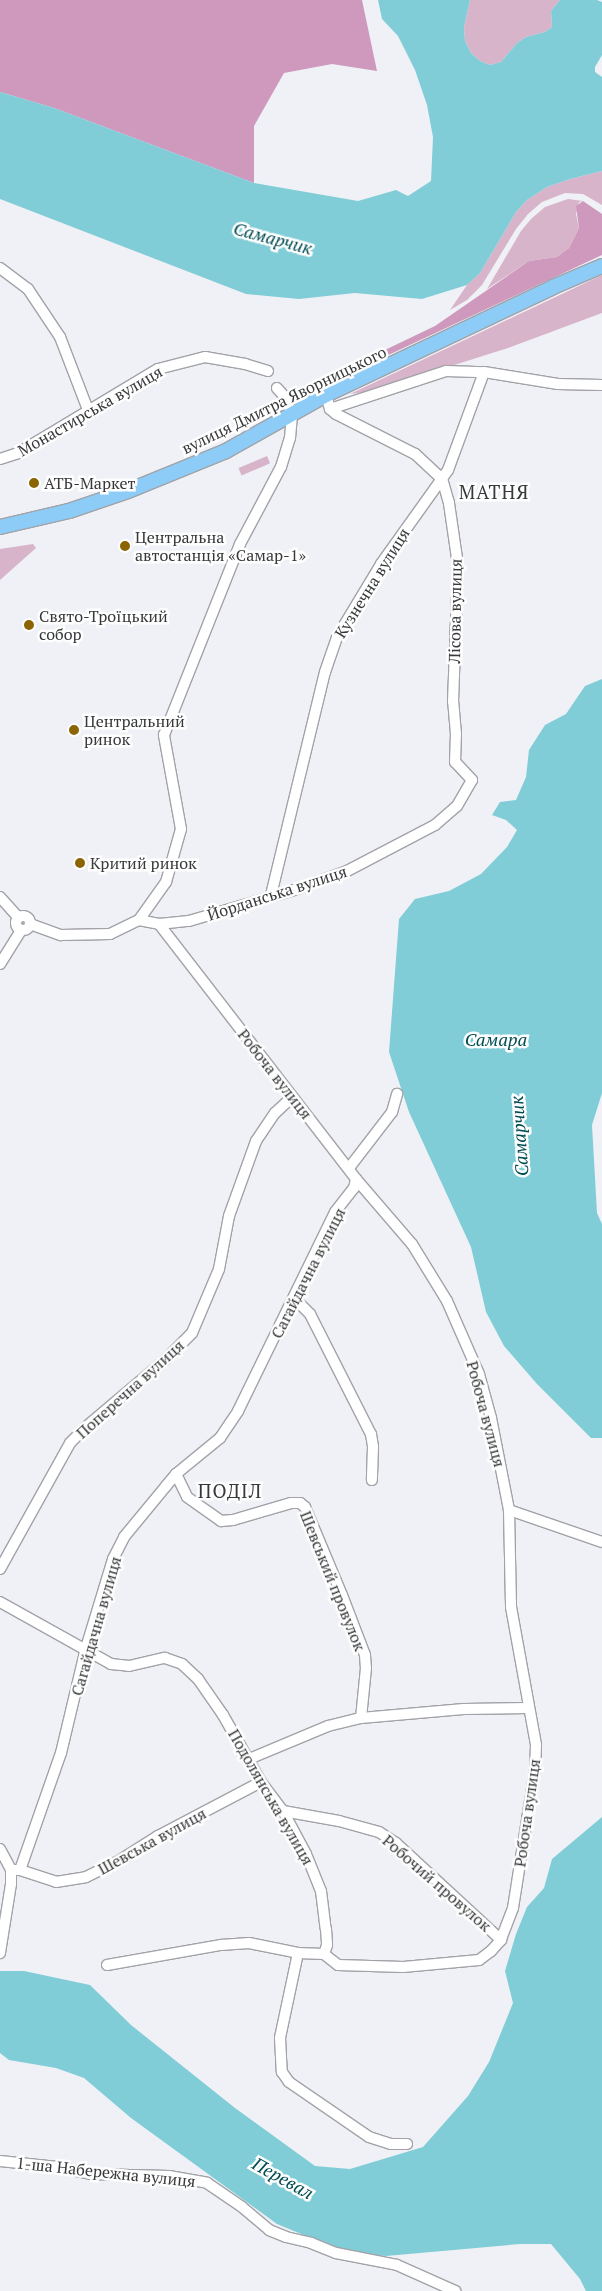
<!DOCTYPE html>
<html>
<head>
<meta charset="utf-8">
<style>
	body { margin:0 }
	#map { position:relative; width:602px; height:2291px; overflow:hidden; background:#eff1f6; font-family:"PT Serif",serif }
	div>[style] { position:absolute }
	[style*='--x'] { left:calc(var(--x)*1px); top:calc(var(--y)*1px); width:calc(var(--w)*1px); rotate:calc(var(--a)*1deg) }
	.green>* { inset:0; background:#d7b4ca; transform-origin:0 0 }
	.forest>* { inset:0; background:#ce99bc }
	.water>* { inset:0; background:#80cdd7 }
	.roads { filter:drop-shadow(1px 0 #a1a3a8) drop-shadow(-1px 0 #a1a3a8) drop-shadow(0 1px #a1a3a8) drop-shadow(0 -1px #a1a3a8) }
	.minor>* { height:10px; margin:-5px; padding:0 5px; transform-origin:5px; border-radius:5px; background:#fff }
	.minor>.ring { margin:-5px; padding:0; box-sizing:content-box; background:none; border:10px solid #fff; border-radius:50% }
	.highway>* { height:14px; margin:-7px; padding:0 7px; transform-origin:7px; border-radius:7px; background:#8dccf7 }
	.dots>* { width:14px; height:14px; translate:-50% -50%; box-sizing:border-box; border:2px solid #fefefe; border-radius:50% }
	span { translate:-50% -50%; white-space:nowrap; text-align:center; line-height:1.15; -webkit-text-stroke:5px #fefefe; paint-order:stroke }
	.street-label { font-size:16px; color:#37383a }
	.poi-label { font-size:16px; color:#37383a }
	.left { translate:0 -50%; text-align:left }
	.water-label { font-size:18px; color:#014c53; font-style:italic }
	.quarter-label { font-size:19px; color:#37383a; letter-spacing:1px }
</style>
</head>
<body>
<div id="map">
	<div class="green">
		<div style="clip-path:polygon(470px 0,560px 0,551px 11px,552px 27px,545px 32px,526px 37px,517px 43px,501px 62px,490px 65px,480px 61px,471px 53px,465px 41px,464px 27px)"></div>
		<div style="clip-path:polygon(602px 171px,602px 205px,583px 194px,565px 193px,542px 202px,528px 214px,516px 229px,482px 285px,467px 300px,450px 310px,467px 285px,480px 273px,516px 212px,527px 200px,547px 187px,570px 179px)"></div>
		<div style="clip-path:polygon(568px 199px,583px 201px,579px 202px,576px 214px,579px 228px,569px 248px,557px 257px,529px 261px,487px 289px,521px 231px,531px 219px,545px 207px)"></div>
		<div style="clip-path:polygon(602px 275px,602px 313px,508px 348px,372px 391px,350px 394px)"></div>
		<div style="left:267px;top:456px;width:8px;height:31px;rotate:67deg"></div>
		<div style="clip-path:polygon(33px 544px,36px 548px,0 580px,0 549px)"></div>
	</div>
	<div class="forest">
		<div style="clip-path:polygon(0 0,362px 0,377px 71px,332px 64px,284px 73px,254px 126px,254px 183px,54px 108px,0 92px)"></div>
		<div style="clip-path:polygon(583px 201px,602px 214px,602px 255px,333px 381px,362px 361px,435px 326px,529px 261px,557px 257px,569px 248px,579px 228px,576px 206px)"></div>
	</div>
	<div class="water">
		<div style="clip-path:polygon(378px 0,470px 0,464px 27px,465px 41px,471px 53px,480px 61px,490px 65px,501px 62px,517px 43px,526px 37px,545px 32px,552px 27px,551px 11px,560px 0,597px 0,602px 2px,602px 55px,595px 67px,595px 72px,602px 77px,602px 171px,570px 179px,547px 187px,527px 200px,516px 212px,480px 273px,467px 285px,422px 299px,355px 293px,299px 299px,246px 294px,0 199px,0 92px,54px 108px,254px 183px,358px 201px,396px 190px,408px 196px,431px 181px,433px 137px,427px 105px,415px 70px,398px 36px,382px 19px)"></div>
		<div style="clip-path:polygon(602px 679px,602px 1093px,592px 1125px,597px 1213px,602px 1224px,602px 1438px,591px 1438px,537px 1384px,504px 1346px,486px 1312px,471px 1247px,409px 1112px,389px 1052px,399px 919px,415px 899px,449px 891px,481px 874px,507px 847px,517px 830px,506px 820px,492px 815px,500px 802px,516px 800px,526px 777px,529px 750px,545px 725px,566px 714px,585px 686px)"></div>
		<div style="clip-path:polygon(602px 1817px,602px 2291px,586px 2291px,580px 2279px,551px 2244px,520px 2244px,386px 2256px,347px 2253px,277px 2224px,131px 2118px,84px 2078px,56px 2068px,9px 2060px,0 2053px,0 1971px,24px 1971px,90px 1985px,131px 2025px,235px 2108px,315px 2166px,350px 2169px,423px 2147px,468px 2096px,489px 2062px,513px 2003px,505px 1971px,516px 1934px,527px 1907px,544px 1888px,552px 1859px)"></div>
	</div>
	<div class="roads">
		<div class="minor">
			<div style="--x:0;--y:268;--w:35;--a:37"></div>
			<div style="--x:28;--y:289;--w:58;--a:56.3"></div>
			<div style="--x:60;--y:337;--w:78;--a:69"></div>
			<div style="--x:330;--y:409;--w:122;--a:-18.1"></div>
			<div style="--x:446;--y:371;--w:38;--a:2"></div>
			<div style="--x:484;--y:372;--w:75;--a:9.2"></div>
			<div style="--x:558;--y:384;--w:44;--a:1.3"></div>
			<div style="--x:0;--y:459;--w:19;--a:-18"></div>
			<div style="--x:18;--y:453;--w:163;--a:-31"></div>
			<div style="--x:158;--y:369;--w:49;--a:-14.3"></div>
			<div style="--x:205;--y:357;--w:41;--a:9.9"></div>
			<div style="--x:245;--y:364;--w:24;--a:17"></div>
			<div style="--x:271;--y:895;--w:229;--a:-76.4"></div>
			<div style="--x:325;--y:672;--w:37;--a:-71"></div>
			<div style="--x:337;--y:637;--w:85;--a:-58.9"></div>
			<div style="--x:381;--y:564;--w:115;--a:-54.5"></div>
			<div style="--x:448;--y:470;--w:104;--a:-69.8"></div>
			<div style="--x:0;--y:897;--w:28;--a:48"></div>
			<div class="ring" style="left:16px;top:916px;width:4px;height:4px"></div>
			<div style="--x:139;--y:920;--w:20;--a:11"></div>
			<div style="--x:159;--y:924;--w:30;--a:-6"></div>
			<div style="--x:189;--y:921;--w:109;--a:-16.4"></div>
			<div style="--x:294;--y:890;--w:56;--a:-19.7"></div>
			<div style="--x:347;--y:871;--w:99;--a:-27.6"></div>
			<div style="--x:435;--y:825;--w:29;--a:-41"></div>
			<div style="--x:457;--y:806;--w:30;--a:-60"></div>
			<div style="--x:472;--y:780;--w:25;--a:-133"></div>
			<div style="--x:455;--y:762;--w:28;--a:-88"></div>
			<div style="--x:456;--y:734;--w:32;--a:-95"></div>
			<div style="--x:453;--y:702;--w:137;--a:-87.9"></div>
			<div style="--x:458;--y:565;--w:63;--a:-98.3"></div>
			<div style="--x:449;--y:503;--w:25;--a:-106"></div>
			<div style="--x:442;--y:479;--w:37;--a:-137"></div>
			<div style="--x:415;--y:454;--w:89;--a:-153.1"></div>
			<div style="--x:336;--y:414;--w:8;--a:-140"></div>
			<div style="--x:330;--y:409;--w:15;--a:-106"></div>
			<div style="--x:30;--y:924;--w:33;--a:20"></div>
			<div style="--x:61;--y:935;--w:49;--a:-1.2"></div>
			<div style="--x:110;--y:934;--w:32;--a:-26"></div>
			<div style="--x:139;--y:920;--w:47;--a:-54.6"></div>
			<div style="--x:166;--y:882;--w:55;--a:-74.2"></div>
			<div style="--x:181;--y:829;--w:96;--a:-100.3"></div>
			<div style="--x:164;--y:735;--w:206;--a:-68.3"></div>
			<div style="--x:240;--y:544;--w:87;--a:-62"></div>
			<div style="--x:281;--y:467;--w:30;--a:-73"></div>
			<div style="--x:290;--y:438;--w:24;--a:-85"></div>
			<div style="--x:292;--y:414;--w:18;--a:-112"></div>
			<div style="--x:285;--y:397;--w:12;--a:-132"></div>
			<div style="--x:159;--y:924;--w:322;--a:52.3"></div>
			<div style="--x:356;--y:1179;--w:86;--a:49.3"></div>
			<div style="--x:412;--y:1244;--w:67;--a:58.4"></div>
			<div style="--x:447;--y:1301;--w:80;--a:66.3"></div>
			<div style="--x:479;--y:1374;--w:46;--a:74.7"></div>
			<div style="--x:491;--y:1418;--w:94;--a:78.9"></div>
			<div style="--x:509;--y:1510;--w:97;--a:88.8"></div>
			<div style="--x:511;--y:1607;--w:140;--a:79.7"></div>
			<div style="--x:536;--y:1745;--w:24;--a:92"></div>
			<div style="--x:535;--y:1769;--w:141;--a:99"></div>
			<div style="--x:513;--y:1908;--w:34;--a:111"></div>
			<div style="--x:501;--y:1940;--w:15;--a:132"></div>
			<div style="--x:491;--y:1951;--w:15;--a:143"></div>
			<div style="--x:479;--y:1960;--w:76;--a:174.7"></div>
			<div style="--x:403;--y:1967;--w:65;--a:-178.2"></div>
			<div style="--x:338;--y:1965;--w:18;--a:-142"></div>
			<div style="--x:0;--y:964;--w:40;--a:-58"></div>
			<div style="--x:349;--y:1168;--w:71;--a:-52.5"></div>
			<div style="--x:392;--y:1112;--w:19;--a:-74"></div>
			<div style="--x:294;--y:1298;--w:23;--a:45"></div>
			<div style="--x:310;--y:1314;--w:135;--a:63.1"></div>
			<div style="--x:371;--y:1434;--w:13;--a:81"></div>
			<div style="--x:373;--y:1447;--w:33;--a:92"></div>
			<div style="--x:176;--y:1474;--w:25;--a:64"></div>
			<div style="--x:187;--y:1497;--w:42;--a:35.2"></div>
			<div style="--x:221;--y:1521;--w:12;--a:-5"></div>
			<div style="--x:233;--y:1520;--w:60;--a:-16.3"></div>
			<div style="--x:291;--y:1503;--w:9;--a:0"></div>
			<div style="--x:300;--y:1503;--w:6;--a:39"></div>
			<div style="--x:305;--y:1507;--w:95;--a:67.2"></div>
			<div style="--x:342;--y:1595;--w:64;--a:69"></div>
			<div style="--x:365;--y:1655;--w:13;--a:86"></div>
			<div style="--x:366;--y:1668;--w:50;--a:95.7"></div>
			<div style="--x:509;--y:1510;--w:98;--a:19"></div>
			<div style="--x:0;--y:1569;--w:144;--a:-60.9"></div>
			<div style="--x:70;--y:1443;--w:24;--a:-45"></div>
			<div style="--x:87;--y:1426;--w:102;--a:-40.2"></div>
			<div style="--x:165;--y:1360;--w:38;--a:-45"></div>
			<div style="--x:192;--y:1333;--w:69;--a:-67.1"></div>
			<div style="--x:219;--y:1269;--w:54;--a:-79.3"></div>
			<div style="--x:229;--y:1216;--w:80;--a:-70.2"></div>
			<div style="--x:256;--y:1141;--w:34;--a:-56"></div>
			<div style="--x:275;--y:1113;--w:23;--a:-43"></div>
			<div style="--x:0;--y:1602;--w:127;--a:29.2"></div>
			<div style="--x:111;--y:1664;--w:18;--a:6"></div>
			<div style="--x:129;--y:1666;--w:37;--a:-13"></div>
			<div style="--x:165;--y:1658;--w:18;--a:19"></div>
			<div style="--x:182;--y:1664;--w:22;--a:43"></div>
			<div style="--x:198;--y:1679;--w:44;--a:55.2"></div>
			<div style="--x:223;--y:1715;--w:77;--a:60.4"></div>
			<div style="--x:261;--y:1782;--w:36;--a:53"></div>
			<div style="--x:283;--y:1811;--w:49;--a:61.9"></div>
			<div style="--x:306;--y:1854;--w:40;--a:68"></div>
			<div style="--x:321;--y:1891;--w:38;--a:83"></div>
			<div style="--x:326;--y:1929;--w:16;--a:86"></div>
			<div style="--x:327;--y:1945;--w:9;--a:108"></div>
			<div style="--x:249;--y:1759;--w:86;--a:-22.7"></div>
			<div style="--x:328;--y:1726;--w:34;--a:-14"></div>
			<div style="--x:361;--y:1718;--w:103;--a:-5"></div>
			<div style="--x:464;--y:1709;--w:64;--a:-0.9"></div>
			<div style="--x:283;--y:1811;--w:57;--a:10.1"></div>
			<div style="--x:339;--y:1821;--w:41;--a:15.4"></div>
			<div style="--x:379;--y:1832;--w:20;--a:33"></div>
			<div style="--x:396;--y:1843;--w:143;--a:42.7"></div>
			<div style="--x:0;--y:1849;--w:24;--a:62"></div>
			<div style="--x:11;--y:1870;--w:14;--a:90"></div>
			<div style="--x:11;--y:1884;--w:70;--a:99.1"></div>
			<div style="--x:11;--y:1870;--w:9;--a:0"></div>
			<div style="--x:20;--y:1870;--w:38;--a:18"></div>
			<div style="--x:56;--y:1882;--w:30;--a:-9"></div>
			<div style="--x:86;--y:1877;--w:34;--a:-26"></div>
			<div style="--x:117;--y:1862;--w:49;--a:-32.4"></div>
			<div style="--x:158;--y:1836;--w:116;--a:-27.7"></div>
			<div style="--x:20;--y:1870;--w:124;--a:-70.7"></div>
			<div style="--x:61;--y:1753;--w:108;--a:-76.6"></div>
			<div style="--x:86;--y:1648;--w:93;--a:-73.1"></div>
			<div style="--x:113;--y:1559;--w:25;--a:-63"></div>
			<div style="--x:124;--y:1537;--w:66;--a:-50.5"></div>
			<div style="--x:166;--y:1486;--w:16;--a:-50"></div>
			<div style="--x:176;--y:1474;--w:57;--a:-39.3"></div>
			<div style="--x:220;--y:1438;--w:32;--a:-56"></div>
			<div style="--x:238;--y:1411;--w:221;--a:-64"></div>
			<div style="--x:335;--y:1212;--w:31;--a:-52"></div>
			<div style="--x:354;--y:1188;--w:9;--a:-77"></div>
			<div style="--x:298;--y:1953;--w:87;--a:102"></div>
			<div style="--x:280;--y:2038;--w:34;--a:87"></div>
			<div style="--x:282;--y:2072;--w:12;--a:55"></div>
			<div style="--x:289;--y:2082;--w:97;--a:34.5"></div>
			<div style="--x:369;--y:2137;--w:23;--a:18"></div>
			<div style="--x:391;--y:2144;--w:16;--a:0"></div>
			<div style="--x:107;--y:1965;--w:116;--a:-10"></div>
			<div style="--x:221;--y:1945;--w:28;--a:-4"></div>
			<div style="--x:249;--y:1943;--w:50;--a:11.5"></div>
			<div style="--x:298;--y:1953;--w:26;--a:2"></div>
			<div style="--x:0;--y:2161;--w:58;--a:5.9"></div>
			<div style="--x:58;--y:2167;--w:34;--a:12"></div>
			<div style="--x:91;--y:2174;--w:78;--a:1.5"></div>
			<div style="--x:169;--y:2176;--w:39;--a:10"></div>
			<div style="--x:207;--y:2183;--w:42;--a:34.4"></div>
			<div style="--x:242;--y:2207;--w:35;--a:40"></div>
			<div style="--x:269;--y:2230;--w:18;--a:22"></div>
			<div style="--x:286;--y:2237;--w:26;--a:13"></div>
			<div style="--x:311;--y:2243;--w:27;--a:22"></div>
			<div style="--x:336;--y:2253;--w:62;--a:11.1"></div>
			<div style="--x:397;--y:2265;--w:64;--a:24.1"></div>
		</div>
		<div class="highway">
			<div style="--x:0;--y:527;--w:71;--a:-13.1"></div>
			<div style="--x:69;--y:511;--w:62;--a:-18.7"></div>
			<div style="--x:128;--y:491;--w:106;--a:-22.2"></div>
			<div style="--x:226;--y:451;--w:115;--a:-29.2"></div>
			<div style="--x:326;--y:395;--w:251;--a:-25.4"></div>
			<div style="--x:553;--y:287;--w:53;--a:-23.2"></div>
		</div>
	</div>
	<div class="dots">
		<div style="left:34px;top:483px;background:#8b6404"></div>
		<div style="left:125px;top:546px;background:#8b6404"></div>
		<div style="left:29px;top:625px;background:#8b6404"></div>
		<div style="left:74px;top:730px;background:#8b6404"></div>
		<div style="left:80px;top:863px;background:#8b6404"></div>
	</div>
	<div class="street-label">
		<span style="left:284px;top:400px;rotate:-26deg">вулиця Дмитра Яворницького</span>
		<span style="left:90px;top:411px;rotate:-30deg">Монастирська вулиця</span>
		<span style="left:372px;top:583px;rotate:-58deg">Кузнечна вулиця</span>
		<span style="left:455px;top:611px;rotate:-89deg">Лісова вулиця</span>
		<span style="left:277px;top:893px;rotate:-18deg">Йорданська вулиця</span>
		<span style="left:275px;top:1074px;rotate:52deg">Робоча вулиця</span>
		<span style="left:308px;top:1273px;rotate:-63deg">Сагайдачна вулиця</span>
		<span style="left:130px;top:1389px;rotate:-42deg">Поперечна вулиця</span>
		<span style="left:486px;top:1414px;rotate:75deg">Робоча вулиця</span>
		<span style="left:333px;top:1581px;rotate:68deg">Шевський провулок</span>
		<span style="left:96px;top:1626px;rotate:-74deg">Сагайдачна вулиця</span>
		<span style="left:271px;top:1797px;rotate:60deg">Подолянська вулиця</span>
		<span style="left:527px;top:1813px;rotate:-82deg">Робоча вулиця</span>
		<span style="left:152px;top:1841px;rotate:-29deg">Шевська вулиця</span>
		<span style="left:437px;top:1883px;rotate:41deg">Робочий провулок</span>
		<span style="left:106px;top:2172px;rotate:6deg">1-ша Набережна вулиця</span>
	</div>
	<div class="poi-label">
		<span class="left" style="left:44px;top:483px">АТБ-Маркет</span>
		<span class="left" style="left:135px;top:546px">Центральна<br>автостанція «Самар-1»</span>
		<span class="left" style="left:39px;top:625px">Свято-Троїцький<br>собор</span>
		<span class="left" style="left:84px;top:730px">Центральний<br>ринок</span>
		<span class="left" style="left:90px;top:863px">Критий ринок</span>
	</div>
	<div class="water-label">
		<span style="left:273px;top:238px;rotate:15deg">Самарчик</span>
		<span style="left:496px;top:1039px">Самара</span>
		<span style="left:519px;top:1136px;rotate:-94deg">Самарчик</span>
		<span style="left:283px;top:2178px;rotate:29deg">Перевал</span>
	</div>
	<div class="quarter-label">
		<span style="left:494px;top:492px">МАТНЯ</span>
		<span style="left:230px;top:1491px">ПОДІЛ</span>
	</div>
</div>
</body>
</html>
